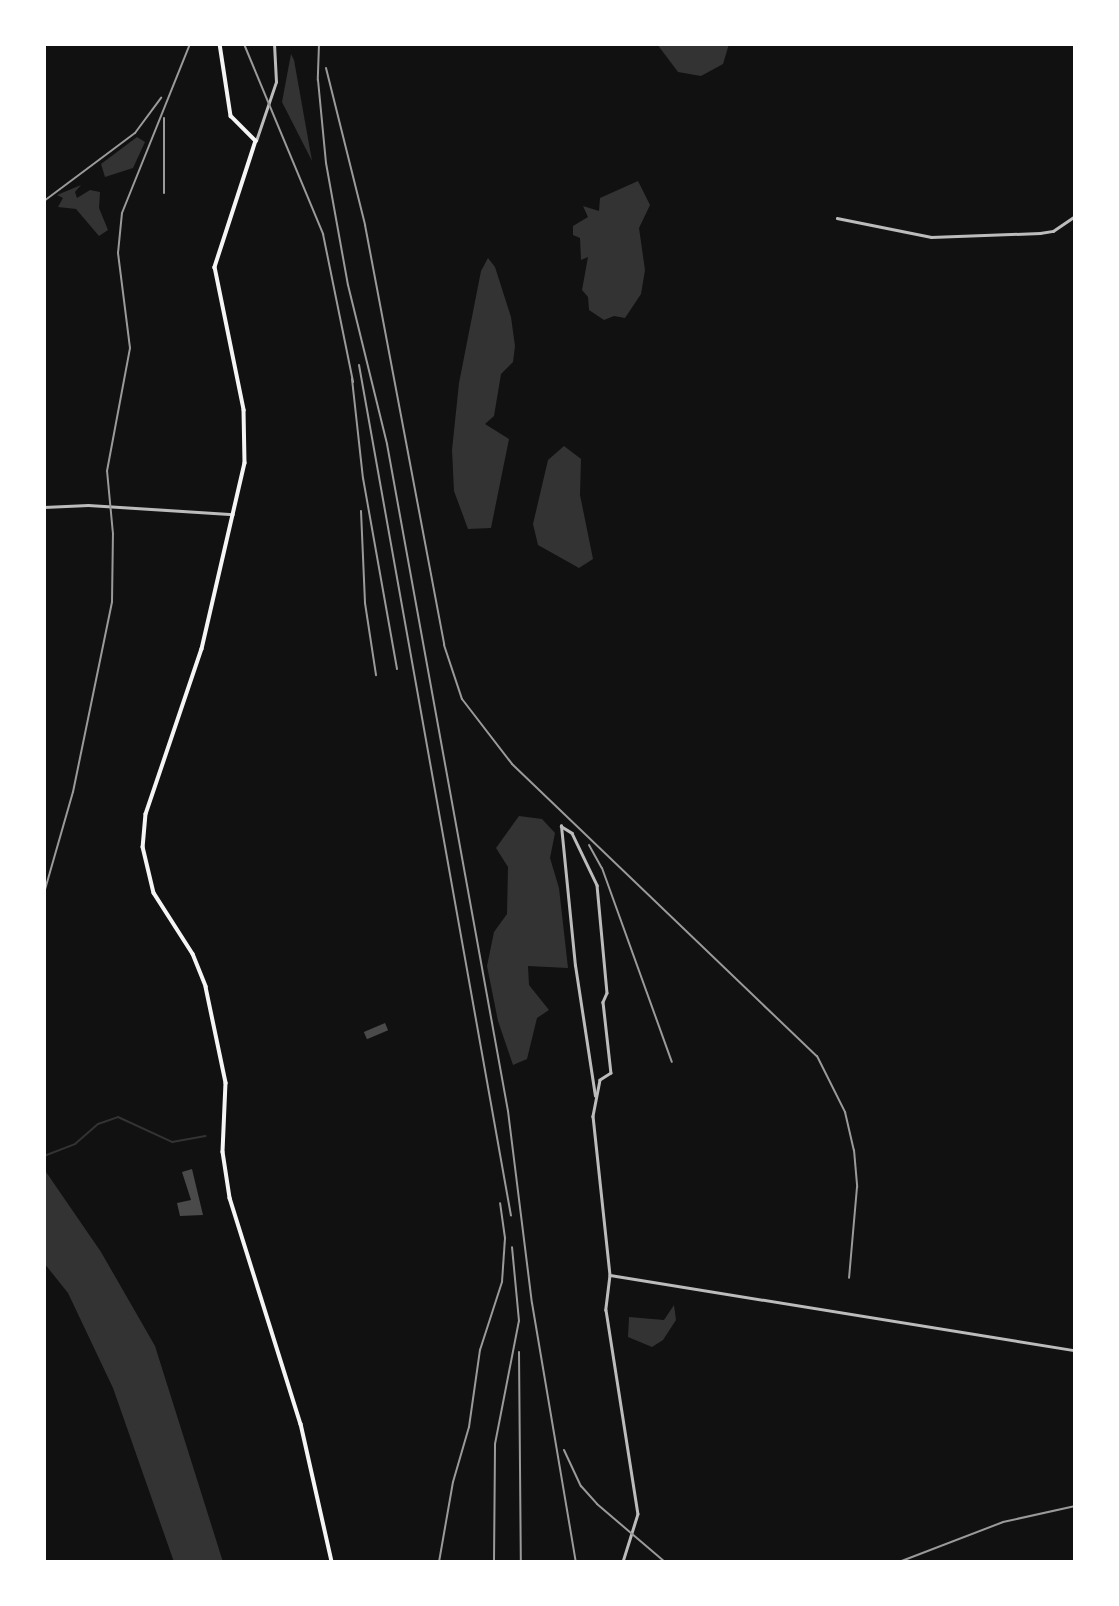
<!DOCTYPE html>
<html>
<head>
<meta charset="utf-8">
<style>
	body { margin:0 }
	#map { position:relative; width:1119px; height:1606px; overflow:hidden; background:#111; font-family:"PT Sans",sans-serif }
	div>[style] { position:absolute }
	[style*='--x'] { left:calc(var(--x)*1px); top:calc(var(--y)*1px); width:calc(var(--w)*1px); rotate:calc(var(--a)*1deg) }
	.water>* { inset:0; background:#333 }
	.stream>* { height:2px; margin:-1px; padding:0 1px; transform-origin:1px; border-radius:1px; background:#333 }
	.building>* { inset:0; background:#4a4a4a; transform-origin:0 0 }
	.minor>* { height:2.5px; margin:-1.25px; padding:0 1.25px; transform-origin:1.25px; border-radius:1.25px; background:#bcbcbc }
	.secondary>* { height:3.5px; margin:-1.75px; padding:0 1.75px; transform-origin:1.75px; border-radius:1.75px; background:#f5f5f5 }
	.rail>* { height:2px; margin:-1px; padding:0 1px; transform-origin:1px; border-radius:1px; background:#9a9a9a }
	span { translate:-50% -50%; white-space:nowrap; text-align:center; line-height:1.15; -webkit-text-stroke:5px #fff; paint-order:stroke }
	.frame { position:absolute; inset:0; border:46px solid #fff; pointer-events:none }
</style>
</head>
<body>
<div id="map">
	<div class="water">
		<div style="clip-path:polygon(657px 44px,729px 44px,723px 64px,701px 76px,678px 72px)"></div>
		<div style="clip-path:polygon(291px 54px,294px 60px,312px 161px,282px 102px)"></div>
		<div style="clip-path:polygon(137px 137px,145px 142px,133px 168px,105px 177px,101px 164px)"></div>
		<div style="clip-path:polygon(638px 181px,650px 205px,639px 228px,645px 270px,641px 294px,625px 318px,614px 316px,604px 320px,589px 310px,588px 297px,582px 290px,588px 257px,581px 260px,580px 238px,573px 235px,573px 226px,588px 217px,583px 206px,599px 211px,600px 198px)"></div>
		<div style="clip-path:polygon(81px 185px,75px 192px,77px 198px,90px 190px,100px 192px,99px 208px,108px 230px,99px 236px,76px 209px,58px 207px,63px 198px,57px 195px)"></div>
		<div style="clip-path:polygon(488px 258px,495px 267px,511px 317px,515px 346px,513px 362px,501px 374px,494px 416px,485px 424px,509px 439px,491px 528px,468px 529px,454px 491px,452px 450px,459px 383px,481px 271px)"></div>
		<div style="clip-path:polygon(564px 446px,581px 459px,580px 495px,593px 559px,579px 568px,538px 545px,533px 524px,548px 460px)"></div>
		<div style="clip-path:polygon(519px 816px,542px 819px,555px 833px,550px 858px,559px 888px,568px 968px,528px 966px,529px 985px,549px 1010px,537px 1018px,527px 1059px,513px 1065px,498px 1021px,487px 966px,494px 932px,507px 914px,508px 867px,496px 848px)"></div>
		<div style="clip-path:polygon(44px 1169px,101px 1252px,155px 1346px,223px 1562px,174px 1562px,113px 1388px,68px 1293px,44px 1263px)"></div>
		<div style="clip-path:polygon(674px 1305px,676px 1320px,663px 1340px,652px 1347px,628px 1337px,629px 1317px,664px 1320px)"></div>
	</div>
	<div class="stream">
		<div style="--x:44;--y:1156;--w:33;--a:-21"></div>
		<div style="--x:75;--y:1144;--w:30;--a:-41"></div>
		<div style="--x:98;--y:1124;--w:21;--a:-19"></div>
		<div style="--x:118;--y:1117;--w:60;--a:24.8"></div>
		<div style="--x:172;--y:1142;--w:34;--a:-10"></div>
	</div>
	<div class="building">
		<div style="left:385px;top:1023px;width:8px;height:23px;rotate:67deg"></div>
		<div style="clip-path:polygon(192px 1169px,203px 1215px,180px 1216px,177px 1203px,191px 1200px,182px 1172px)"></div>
	</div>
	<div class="minor">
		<div style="--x:256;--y:141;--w:62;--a:-71.3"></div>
		<div style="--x:276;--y:82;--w:38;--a:-93"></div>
		<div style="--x:837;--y:218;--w:96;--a:11.4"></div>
		<div style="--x:931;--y:237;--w:109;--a:-2.1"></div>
		<div style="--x:1040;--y:233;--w:13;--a:-9"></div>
		<div style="--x:1053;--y:231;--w:27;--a:-34"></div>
		<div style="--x:44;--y:507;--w:44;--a:-2.6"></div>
		<div style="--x:88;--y:505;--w:145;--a:3.6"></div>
		<div style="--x:595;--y:1096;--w:132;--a:-98.7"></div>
		<div style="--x:575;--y:966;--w:141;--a:-95.7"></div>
		<div style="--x:561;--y:826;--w:13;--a:32"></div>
		<div style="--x:572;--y:833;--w:58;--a:64.3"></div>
		<div style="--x:597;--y:885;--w:108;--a:84.7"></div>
		<div style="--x:607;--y:993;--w:10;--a:114"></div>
		<div style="--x:603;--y:1002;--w:71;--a:83.6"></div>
		<div style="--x:611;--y:1073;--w:13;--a:148"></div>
		<div style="--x:600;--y:1080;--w:37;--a:101"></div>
		<div style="--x:593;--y:1116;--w:160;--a:83.9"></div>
		<div style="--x:610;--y:1275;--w:35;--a:97"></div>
		<div style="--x:606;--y:1310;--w:206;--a:81.1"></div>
		<div style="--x:638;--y:1514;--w:50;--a:107.4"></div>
		<div style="--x:610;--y:1275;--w:471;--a:9.2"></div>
	</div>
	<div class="secondary">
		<div style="--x:220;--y:44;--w:73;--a:81.3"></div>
		<div style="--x:231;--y:116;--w:35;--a:45"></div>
		<div style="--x:256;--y:141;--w:133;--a:108"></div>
		<div style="--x:215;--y:267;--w:146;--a:78.5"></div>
		<div style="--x:244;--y:410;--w:53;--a:88.9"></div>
		<div style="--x:245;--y:463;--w:191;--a:103"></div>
		<div style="--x:202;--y:649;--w:174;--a:108.7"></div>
		<div style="--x:146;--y:814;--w:33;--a:95"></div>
		<div style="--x:143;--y:847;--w:47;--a:76.6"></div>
		<div style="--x:154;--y:893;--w:72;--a:57.4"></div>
		<div style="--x:193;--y:954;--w:35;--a:68"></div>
		<div style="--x:206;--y:987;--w:98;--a:78.2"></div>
		<div style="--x:226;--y:1083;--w:69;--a:92.5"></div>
		<div style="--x:223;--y:1152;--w:47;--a:81.3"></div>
		<div style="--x:230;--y:1198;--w:237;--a:72.6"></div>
		<div style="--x:301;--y:1424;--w:141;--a:77.3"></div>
	</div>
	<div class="rail">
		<div style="--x:244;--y:44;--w:206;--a:67.4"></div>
		<div style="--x:323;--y:234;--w:151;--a:78.5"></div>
		<div style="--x:319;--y:44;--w:36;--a:92"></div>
		<div style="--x:318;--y:80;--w:83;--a:84.5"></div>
		<div style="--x:326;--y:163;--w:124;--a:79.8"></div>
		<div style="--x:348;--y:285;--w:164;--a:76.2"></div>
		<div style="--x:387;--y:444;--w:678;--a:79.72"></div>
		<div style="--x:508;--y:1111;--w:193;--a:82.9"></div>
		<div style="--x:532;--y:1303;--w:263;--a:80.4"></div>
		<div style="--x:326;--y:68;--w:162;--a:76"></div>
		<div style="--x:365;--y:225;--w:427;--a:79.3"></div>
		<div style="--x:444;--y:645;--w:57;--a:71.6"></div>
		<div style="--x:462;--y:699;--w:82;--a:52.4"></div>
		<div style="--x:512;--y:764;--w:422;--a:43.8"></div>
		<div style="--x:817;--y:1056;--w:63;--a:63.4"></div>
		<div style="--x:845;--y:1112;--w:39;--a:77"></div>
		<div style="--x:854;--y:1150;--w:37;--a:85"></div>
		<div style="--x:857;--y:1187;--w:91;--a:95"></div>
		<div style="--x:164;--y:193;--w:75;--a:-90"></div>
		<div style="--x:44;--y:201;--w:114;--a:-36.8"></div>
		<div style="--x:135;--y:133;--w:44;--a:-53.4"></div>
		<div style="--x:359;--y:365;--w:864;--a:79.87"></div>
		<div style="--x:352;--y:379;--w:100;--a:83.7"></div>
		<div style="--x:363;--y:478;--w:194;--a:79.9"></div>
		<div style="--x:361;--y:511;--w:92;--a:87.5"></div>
		<div style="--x:365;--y:603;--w:73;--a:81.3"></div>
		<div style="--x:589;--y:845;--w:26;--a:61"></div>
		<div style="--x:602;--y:868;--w:206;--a:70.2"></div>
		<div style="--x:44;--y:893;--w:105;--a:-74"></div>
		<div style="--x:73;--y:792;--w:194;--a:-78.4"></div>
		<div style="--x:112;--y:602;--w:68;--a:-89.2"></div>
		<div style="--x:113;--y:534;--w:63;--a:-95.4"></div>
		<div style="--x:107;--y:471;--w:125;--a:-79.4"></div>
		<div style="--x:130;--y:348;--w:96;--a:-97.2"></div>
		<div style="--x:118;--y:253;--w:40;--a:-84.3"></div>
		<div style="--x:122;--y:213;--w:182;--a:-68.1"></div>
		<div style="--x:519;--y:1352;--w:210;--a:89.5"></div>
		<div style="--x:564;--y:1450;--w:40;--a:65"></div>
		<div style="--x:581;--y:1486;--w:24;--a:48"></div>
		<div style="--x:597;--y:1504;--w:89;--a:40.5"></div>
		<div style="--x:439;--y:1562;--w:81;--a:-80.1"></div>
		<div style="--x:453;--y:1482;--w:57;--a:-73.8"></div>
		<div style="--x:469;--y:1427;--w:78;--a:-81.9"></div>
		<div style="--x:480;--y:1350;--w:71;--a:-72.1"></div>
		<div style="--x:502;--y:1282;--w:44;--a:-86.1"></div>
		<div style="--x:505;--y:1238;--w:35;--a:-98"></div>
		<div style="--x:494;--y:1562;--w:118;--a:-89.5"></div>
		<div style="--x:495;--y:1444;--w:125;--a:-79"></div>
		<div style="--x:519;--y:1321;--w:74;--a:-95.4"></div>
		<div style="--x:899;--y:1562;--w:111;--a:-21"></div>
		<div style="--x:1003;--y:1522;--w:74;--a:-12.5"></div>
	</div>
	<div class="frame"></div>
</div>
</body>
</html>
